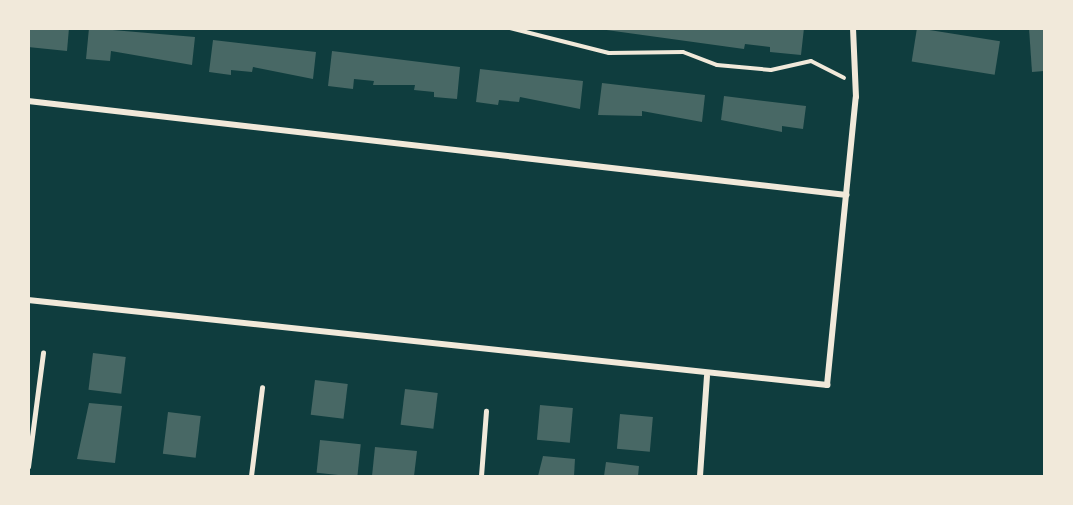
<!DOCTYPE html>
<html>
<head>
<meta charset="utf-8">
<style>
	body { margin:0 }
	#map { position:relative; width:1073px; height:505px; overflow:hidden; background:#0f3d3e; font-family:Inter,sans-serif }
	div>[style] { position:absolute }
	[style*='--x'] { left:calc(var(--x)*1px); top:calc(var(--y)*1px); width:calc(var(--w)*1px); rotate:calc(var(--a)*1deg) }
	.building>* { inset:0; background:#486865; transform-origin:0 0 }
	.path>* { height:4px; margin:-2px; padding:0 2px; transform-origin:2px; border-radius:2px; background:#f1e9da }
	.service>* { height:4.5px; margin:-2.25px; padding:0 2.25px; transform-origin:2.25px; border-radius:2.25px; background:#f1e9da }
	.minor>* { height:6px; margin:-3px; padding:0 3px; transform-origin:3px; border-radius:3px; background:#f1e9da }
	span { translate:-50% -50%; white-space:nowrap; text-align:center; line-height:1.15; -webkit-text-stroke:4.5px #f1e9da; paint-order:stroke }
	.frame { position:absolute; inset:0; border:30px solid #f1e9da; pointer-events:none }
</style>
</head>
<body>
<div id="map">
	<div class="building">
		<div style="clip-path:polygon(28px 28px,69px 28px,67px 51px,28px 47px)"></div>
		<div style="clip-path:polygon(89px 28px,195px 37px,192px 65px,111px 51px,110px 61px,86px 59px)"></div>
		<div style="clip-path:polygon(592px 28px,804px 28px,801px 55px,770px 52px,770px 47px,745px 44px,744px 49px)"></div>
		<div style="left:917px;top:28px;width:84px;height:34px;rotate:9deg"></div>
		<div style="clip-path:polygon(1029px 28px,1044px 28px,1044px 71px,1032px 72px)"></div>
		<div style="clip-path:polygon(213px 40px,316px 52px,313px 79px,253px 67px,252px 72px,231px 70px,231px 75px,209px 72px)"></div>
		<div style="clip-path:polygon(332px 51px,460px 67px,457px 99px,434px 97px,434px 92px,414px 90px,415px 85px,373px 85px,374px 81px,354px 79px,353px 89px,328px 86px)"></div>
		<div style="clip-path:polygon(480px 69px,583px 81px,580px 109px,520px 97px,519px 102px,499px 100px,498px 105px,476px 102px)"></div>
		<div style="clip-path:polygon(602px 83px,705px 95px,702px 122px,642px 111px,642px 116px,598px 115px)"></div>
		<div style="clip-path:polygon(724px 96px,806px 106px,803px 129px,782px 126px,782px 132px,721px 120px)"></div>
		<div style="left:93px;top:353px;width:33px;height:37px;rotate:7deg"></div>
		<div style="left:315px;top:380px;width:33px;height:35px;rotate:7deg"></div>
		<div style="left:405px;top:389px;width:33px;height:36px;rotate:7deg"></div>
		<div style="clip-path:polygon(89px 403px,122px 406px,115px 463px,77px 459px)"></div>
		<div style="left:540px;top:405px;width:33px;height:35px;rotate:5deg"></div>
		<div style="left:168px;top:412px;width:33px;height:42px;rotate:7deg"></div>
		<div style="left:620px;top:414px;width:33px;height:35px;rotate:5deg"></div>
		<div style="left:320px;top:440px;width:41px;height:33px;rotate:6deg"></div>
		<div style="clip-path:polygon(375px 447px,417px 451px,414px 476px,372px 476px)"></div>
		<div style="clip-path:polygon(543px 456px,575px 459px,574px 476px,538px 476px)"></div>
		<div style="clip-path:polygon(606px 462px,639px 466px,638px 476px,604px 476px)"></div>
	</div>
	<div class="path">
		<div style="--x:510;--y:28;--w:102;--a:14.2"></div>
		<div style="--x:609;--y:53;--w:74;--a:-0.8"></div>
		<div style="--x:683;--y:52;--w:36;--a:21"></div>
		<div style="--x:717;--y:65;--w:54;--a:5.3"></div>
		<div style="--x:771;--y:70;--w:41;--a:-12.7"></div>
		<div style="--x:811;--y:61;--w:37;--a:27"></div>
	</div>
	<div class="service">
		<div style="--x:28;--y:467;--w:115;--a:-82.5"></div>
		<div style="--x:251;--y:476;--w:89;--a:-82.9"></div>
		<div style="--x:481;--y:476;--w:65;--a:-85.6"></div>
	</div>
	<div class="minor">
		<div style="--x:28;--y:101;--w:824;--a:6.55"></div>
		<div style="--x:28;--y:300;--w:804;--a:6.07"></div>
		<div style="--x:827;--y:385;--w:289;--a:-84.3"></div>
		<div style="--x:856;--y:97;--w:69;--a:-92.5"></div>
		<div style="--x:700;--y:476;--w:100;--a:-86"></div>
	</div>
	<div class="frame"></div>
</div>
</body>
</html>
